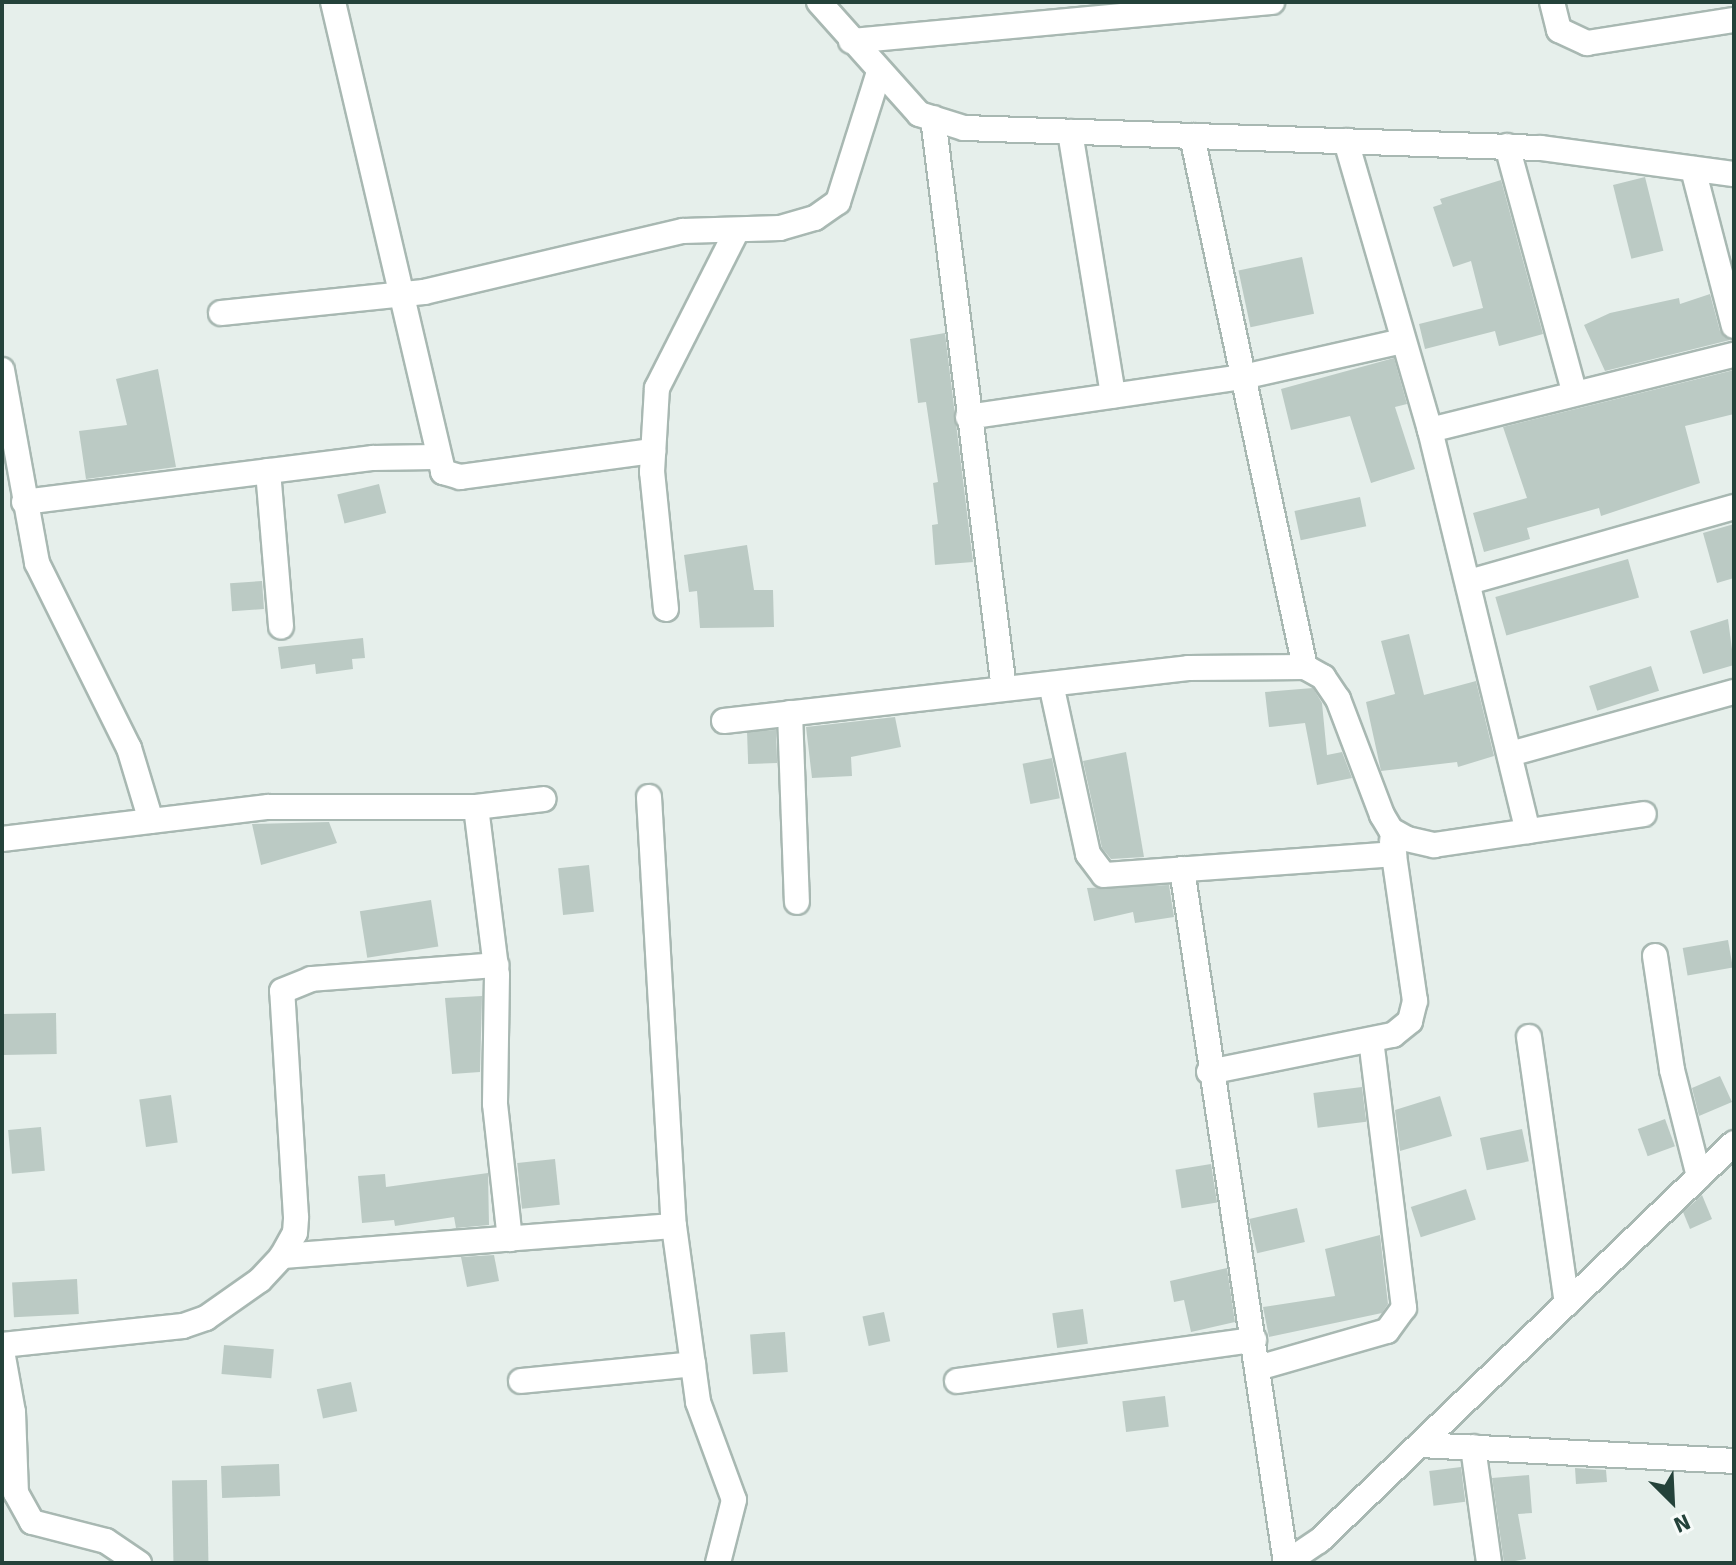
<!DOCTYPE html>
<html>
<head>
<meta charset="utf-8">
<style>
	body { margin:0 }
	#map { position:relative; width:1736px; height:1565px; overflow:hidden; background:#e6efeb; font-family:Signika,sans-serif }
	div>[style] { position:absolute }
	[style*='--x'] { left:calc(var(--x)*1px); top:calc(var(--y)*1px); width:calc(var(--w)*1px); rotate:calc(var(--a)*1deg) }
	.building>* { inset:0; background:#bbcac4; transform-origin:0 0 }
	.roads { filter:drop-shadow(2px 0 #a8b8b2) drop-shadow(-2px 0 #a8b8b2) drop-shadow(0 2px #a8b8b2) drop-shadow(0 -2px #a8b8b2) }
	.minor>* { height:24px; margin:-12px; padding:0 12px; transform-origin:12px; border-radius:12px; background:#fff }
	span { translate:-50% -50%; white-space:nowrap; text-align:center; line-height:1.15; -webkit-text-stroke:7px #f7fbf9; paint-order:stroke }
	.frame { position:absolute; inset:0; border:4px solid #24423a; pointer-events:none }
	.north { position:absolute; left:1632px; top:1461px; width:80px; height:80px; -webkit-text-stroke:6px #f7fbf9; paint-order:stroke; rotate:156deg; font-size:22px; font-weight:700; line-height:32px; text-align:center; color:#24423a }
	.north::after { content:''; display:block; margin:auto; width:28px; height:36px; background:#24423a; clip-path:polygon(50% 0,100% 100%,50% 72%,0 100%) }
</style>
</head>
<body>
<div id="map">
	<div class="building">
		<div style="left:1645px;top:177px;width:76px;height:33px;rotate:76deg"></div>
		<div style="clip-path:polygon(1501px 180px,1543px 334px,1499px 346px,1495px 331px,1425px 349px,1419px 324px,1483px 308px,1471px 261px,1453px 267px,1433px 207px,1442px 204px,1440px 199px)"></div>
		<div style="left:1302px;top:257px;width:58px;height:65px;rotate:78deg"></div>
		<div style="clip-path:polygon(1710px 294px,1720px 331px,1730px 340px,1605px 371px,1584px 325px,1610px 313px,1679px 298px,1680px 304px)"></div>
		<div style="clip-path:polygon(945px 333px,973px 562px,935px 565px,932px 525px,938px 524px,933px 483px,938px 482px,926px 402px,918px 403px,910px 339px)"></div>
		<div style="clip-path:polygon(1394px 358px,1407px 404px,1395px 407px,1415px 469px,1371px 483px,1350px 416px,1291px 430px,1281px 389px)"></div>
		<div style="clip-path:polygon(158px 369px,176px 467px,86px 479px,79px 431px,127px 425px,116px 379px)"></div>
		<div style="clip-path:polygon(1734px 370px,1734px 414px,1685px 426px,1700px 483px,1601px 516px,1599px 508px,1527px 528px,1530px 539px,1484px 552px,1473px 513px,1527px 498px,1503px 427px)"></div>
		<div style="left:379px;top:484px;width:30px;height:43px;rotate:76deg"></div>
		<div style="left:1360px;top:497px;width:30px;height:67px;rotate:78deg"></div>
		<div style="clip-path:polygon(1734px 524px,1734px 578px,1717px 583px,1703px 533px)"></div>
		<div style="clip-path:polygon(747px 545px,754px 590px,773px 590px,774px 627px,700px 628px,697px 591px,689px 592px,684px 555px)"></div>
		<div style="left:1628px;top:559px;width:40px;height:138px;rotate:74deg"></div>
		<div style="left:262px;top:581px;width:28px;height:32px;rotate:86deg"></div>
		<div style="clip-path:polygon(1728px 619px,1734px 665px,1703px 674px,1690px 631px)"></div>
		<div style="clip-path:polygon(1409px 634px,1424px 695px,1476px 681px,1494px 756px,1458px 767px,1457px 762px,1381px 771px,1366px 702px,1395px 694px,1381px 641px)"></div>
		<div style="clip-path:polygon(363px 638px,365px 658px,352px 659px,353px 669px,316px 674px,315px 664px,281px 669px,278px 647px)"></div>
		<div style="left:1651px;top:666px;width:26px;height:65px;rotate:72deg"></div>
		<div style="clip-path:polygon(1313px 688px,1322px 703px,1327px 755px,1342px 752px,1352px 778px,1317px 785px,1305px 723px,1269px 727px,1265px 692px)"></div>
		<div style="clip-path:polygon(895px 717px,901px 747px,851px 757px,852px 776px,812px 778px,806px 727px)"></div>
		<div style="left:776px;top:730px;width:33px;height:29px;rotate:88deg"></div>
		<div style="clip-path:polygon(1126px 752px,1144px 857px,1111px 859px,1102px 848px,1083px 761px)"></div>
		<div style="left:1052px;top:758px;width:41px;height:30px;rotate:79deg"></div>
		<div style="clip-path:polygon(329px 822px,337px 843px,261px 865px,252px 824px)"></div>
		<div style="left:589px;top:865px;width:47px;height:31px;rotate:84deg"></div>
		<div style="clip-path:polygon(1169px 885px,1174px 917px,1135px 923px,1133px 912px,1094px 921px,1087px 888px)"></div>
		<div style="left:431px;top:900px;width:47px;height:72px;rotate:81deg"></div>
		<div style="left:1728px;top:940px;width:28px;height:46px;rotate:80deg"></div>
		<div style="clip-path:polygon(482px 996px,480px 1072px,452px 1074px,445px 998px)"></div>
		<div style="left:56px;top:1013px;width:41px;height:54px;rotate:89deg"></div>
		<div style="clip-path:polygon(1720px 1076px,1732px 1102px,1699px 1116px,1692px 1088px)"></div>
		<div style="left:1362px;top:1087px;width:35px;height:49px;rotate:83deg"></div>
		<div style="left:171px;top:1095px;width:48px;height:32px;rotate:82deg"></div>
		<div style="clip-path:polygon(1440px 1096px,1452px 1136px,1400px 1151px,1395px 1110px)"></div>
		<div style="left:1665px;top:1119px;width:29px;height:29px;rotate:70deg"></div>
		<div style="left:41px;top:1127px;width:44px;height:33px;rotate:85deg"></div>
		<div style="left:1522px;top:1129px;width:33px;height:43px;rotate:78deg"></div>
		<div style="left:555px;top:1159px;width:46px;height:38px;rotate:84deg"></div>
		<div style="left:1211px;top:1164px;width:39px;height:36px;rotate:81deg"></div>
		<div style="clip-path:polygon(488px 1173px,489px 1225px,456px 1228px,454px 1217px,395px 1226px,394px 1220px,362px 1223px,358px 1176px,385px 1174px,386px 1187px)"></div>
		<div style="left:1466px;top:1189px;width:32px;height:58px;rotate:72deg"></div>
		<div style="clip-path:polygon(1702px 1195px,1712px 1219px,1690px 1229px,1683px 1212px)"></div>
		<div style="left:1297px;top:1208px;width:35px;height:49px;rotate:77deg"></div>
		<div style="clip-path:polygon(1380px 1235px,1388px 1304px,1382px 1313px,1269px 1337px,1263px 1307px,1335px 1296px,1325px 1249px)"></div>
		<div style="clip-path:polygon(494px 1255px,499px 1281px,467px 1287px,461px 1257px)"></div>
		<div style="clip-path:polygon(1227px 1268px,1235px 1322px,1191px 1332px,1184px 1300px,1174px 1302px,1170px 1281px)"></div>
		<div style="left:77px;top:1279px;width:35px;height:65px;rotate:87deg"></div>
		<div style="left:1083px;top:1309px;width:35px;height:31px;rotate:82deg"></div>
		<div style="left:884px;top:1312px;width:30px;height:22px;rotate:78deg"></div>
		<div style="left:785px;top:1332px;width:40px;height:35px;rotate:86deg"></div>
		<div style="left:224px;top:1345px;width:50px;height:29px;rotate:5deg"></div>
		<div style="left:351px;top:1382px;width:30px;height:35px;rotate:78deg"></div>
		<div style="left:1165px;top:1396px;width:31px;height:43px;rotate:83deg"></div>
		<div style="left:279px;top:1464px;width:32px;height:58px;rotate:88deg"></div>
		<div style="left:1461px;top:1467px;width:35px;height:32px;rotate:83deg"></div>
		<div style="clip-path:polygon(1575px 1468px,1606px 1470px,1607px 1482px,1576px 1484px)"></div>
		<div style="clip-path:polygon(1529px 1475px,1532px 1513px,1518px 1514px,1526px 1559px,1504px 1563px,1492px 1478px)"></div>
		<div style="left:207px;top:1480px;width:83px;height:35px;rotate:89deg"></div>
	</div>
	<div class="roads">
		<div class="minor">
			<div style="--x:333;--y:2;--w:483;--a:76.8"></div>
			<div style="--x:443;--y:472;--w:18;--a:16"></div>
			<div style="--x:460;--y:477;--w:195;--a:-7.7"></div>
			<div style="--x:819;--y:2;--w:150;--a:48.2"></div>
			<div style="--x:919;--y:114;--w:47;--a:17.3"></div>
			<div style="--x:964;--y:128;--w:577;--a:1.99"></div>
			<div style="--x:1541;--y:148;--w:195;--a:7.7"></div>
			<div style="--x:1552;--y:2;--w:29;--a:76"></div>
			<div style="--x:1559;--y:30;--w:31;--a:25"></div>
			<div style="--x:1587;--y:43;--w:149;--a:-8.9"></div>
			<div style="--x:851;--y:41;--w:423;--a:-5.3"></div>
			<div style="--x:933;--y:118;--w:575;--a:82.91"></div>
			<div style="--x:1070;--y:132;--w:267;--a:80.7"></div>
			<div style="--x:1192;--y:136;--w:543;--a:77.99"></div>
			<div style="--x:1346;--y:141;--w:301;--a:73.8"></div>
			<div style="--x:1430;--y:430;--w:413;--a:76.3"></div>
			<div style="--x:1507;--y:146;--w:254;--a:74.7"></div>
			<div style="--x:1693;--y:169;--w:162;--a:75.4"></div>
			<div style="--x:221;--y:313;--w:204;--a:-5.9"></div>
			<div style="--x:424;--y:292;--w:266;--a:-13.3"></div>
			<div style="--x:683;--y:231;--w:97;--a:-1.8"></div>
			<div style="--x:780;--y:228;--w:36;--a:-16"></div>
			<div style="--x:815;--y:218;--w:28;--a:-35"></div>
			<div style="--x:838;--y:202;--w:136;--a:-72.5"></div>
			<div style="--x:2;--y:370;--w:196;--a:79.7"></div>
			<div style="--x:37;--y:563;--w:207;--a:63.6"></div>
			<div style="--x:129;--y:748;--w:76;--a:73.2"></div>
			<div style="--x:968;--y:417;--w:278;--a:-8.3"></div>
			<div style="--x:1243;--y:377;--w:164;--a:-12.7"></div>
			<div style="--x:1430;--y:430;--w:313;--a:-13.9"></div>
			<div style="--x:268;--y:471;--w:156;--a:85.2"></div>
			<div style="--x:24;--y:502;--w:352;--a:-7.2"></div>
			<div style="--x:373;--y:458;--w:62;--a:-0.9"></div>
			<div style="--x:1469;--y:582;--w:275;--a:-15.8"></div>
			<div style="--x:666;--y:609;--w:138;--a:-95.8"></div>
			<div style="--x:652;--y:472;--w:84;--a:-86.6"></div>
			<div style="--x:657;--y:388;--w:175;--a:-63.1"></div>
			<div style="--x:1051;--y:684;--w:174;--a:77.7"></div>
			<div style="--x:1088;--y:854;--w:26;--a:53"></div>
			<div style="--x:1104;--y:875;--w:291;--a:-4.1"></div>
			<div style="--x:790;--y:713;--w:189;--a:87.9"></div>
			<div style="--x:724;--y:721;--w:467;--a:-6.5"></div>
			<div style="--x:1188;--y:668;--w:117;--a:-0.5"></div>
			<div style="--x:1305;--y:667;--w:21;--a:29"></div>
			<div style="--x:1323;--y:677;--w:27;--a:56"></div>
			<div style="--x:1338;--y:699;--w:124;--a:69.2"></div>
			<div style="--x:1382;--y:815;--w:17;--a:59"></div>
			<div style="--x:1391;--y:830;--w:18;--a:29"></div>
			<div style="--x:1407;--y:839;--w:28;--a:13"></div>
			<div style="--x:1434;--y:845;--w:212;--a:-8.4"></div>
			<div style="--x:1510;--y:754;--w:232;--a:-15.5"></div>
			<div style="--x:649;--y:797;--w:430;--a:86.7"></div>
			<div style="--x:674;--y:1226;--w:178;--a:82.2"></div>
			<div style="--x:698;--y:1402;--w:104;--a:69.8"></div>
			<div style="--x:734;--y:1500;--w:65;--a:104.3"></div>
			<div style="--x:476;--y:807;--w:169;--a:82.9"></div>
			<div style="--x:497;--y:975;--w:129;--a:90.9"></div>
			<div style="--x:495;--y:1104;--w:136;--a:83.7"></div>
			<div style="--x:2;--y:839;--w:268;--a:-6.9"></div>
			<div style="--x:268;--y:807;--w:208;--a:0"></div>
			<div style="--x:476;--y:807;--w:68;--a:-6.7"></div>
			<div style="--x:1182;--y:869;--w:702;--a:81.48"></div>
			<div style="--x:1655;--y:956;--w:115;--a:81.5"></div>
			<div style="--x:1672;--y:1070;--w:110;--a:75.8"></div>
			<div style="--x:1529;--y:1037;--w:269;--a:81.9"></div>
			<div style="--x:1209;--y:1072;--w:188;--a:-11.4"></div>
			<div style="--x:1393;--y:1035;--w:22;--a:-39"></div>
			<div style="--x:1410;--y:1021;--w:21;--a:-76"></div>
			<div style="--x:1415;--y:1001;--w:162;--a:-98.2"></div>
			<div style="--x:282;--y:1256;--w:393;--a:-4.4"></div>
			<div style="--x:2;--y:1345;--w:182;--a:-6"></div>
			<div style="--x:183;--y:1326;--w:24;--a:-19"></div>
			<div style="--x:206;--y:1318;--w:66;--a:-35.1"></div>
			<div style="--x:260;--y:1280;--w:33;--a:-47"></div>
			<div style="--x:282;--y:1256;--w:26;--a:-61"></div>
			<div style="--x:295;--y:1233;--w:16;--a:-86"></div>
			<div style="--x:296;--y:1217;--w:226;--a:-93.5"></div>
			<div style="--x:282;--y:991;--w:31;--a:-22"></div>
			<div style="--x:311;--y:979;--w:186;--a:-4.3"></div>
			<div style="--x:2;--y:1351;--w:62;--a:79.8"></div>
			<div style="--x:13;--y:1412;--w:81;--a:87.9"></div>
			<div style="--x:16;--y:1493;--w:33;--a:61"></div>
			<div style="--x:32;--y:1522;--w:76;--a:14.4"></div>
			<div style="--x:106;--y:1541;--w:40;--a:34"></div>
			<div style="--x:1258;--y:1368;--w:134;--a:-16"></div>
			<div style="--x:1387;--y:1331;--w:29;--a:-54"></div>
			<div style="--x:1404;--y:1308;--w:270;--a:-97"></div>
			<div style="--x:521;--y:1381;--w:173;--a:-5.6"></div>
			<div style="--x:957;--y:1381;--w:300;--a:-7.9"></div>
			<div style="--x:1420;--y:1445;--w:314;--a:2.9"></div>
			<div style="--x:1473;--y:1447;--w:117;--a:82.1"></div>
			<div style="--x:1286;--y:1563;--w:40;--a:-34"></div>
			<div style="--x:1319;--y:1541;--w:575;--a:-43.8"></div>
		</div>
	</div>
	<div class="frame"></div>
	<div class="north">N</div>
</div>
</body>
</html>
